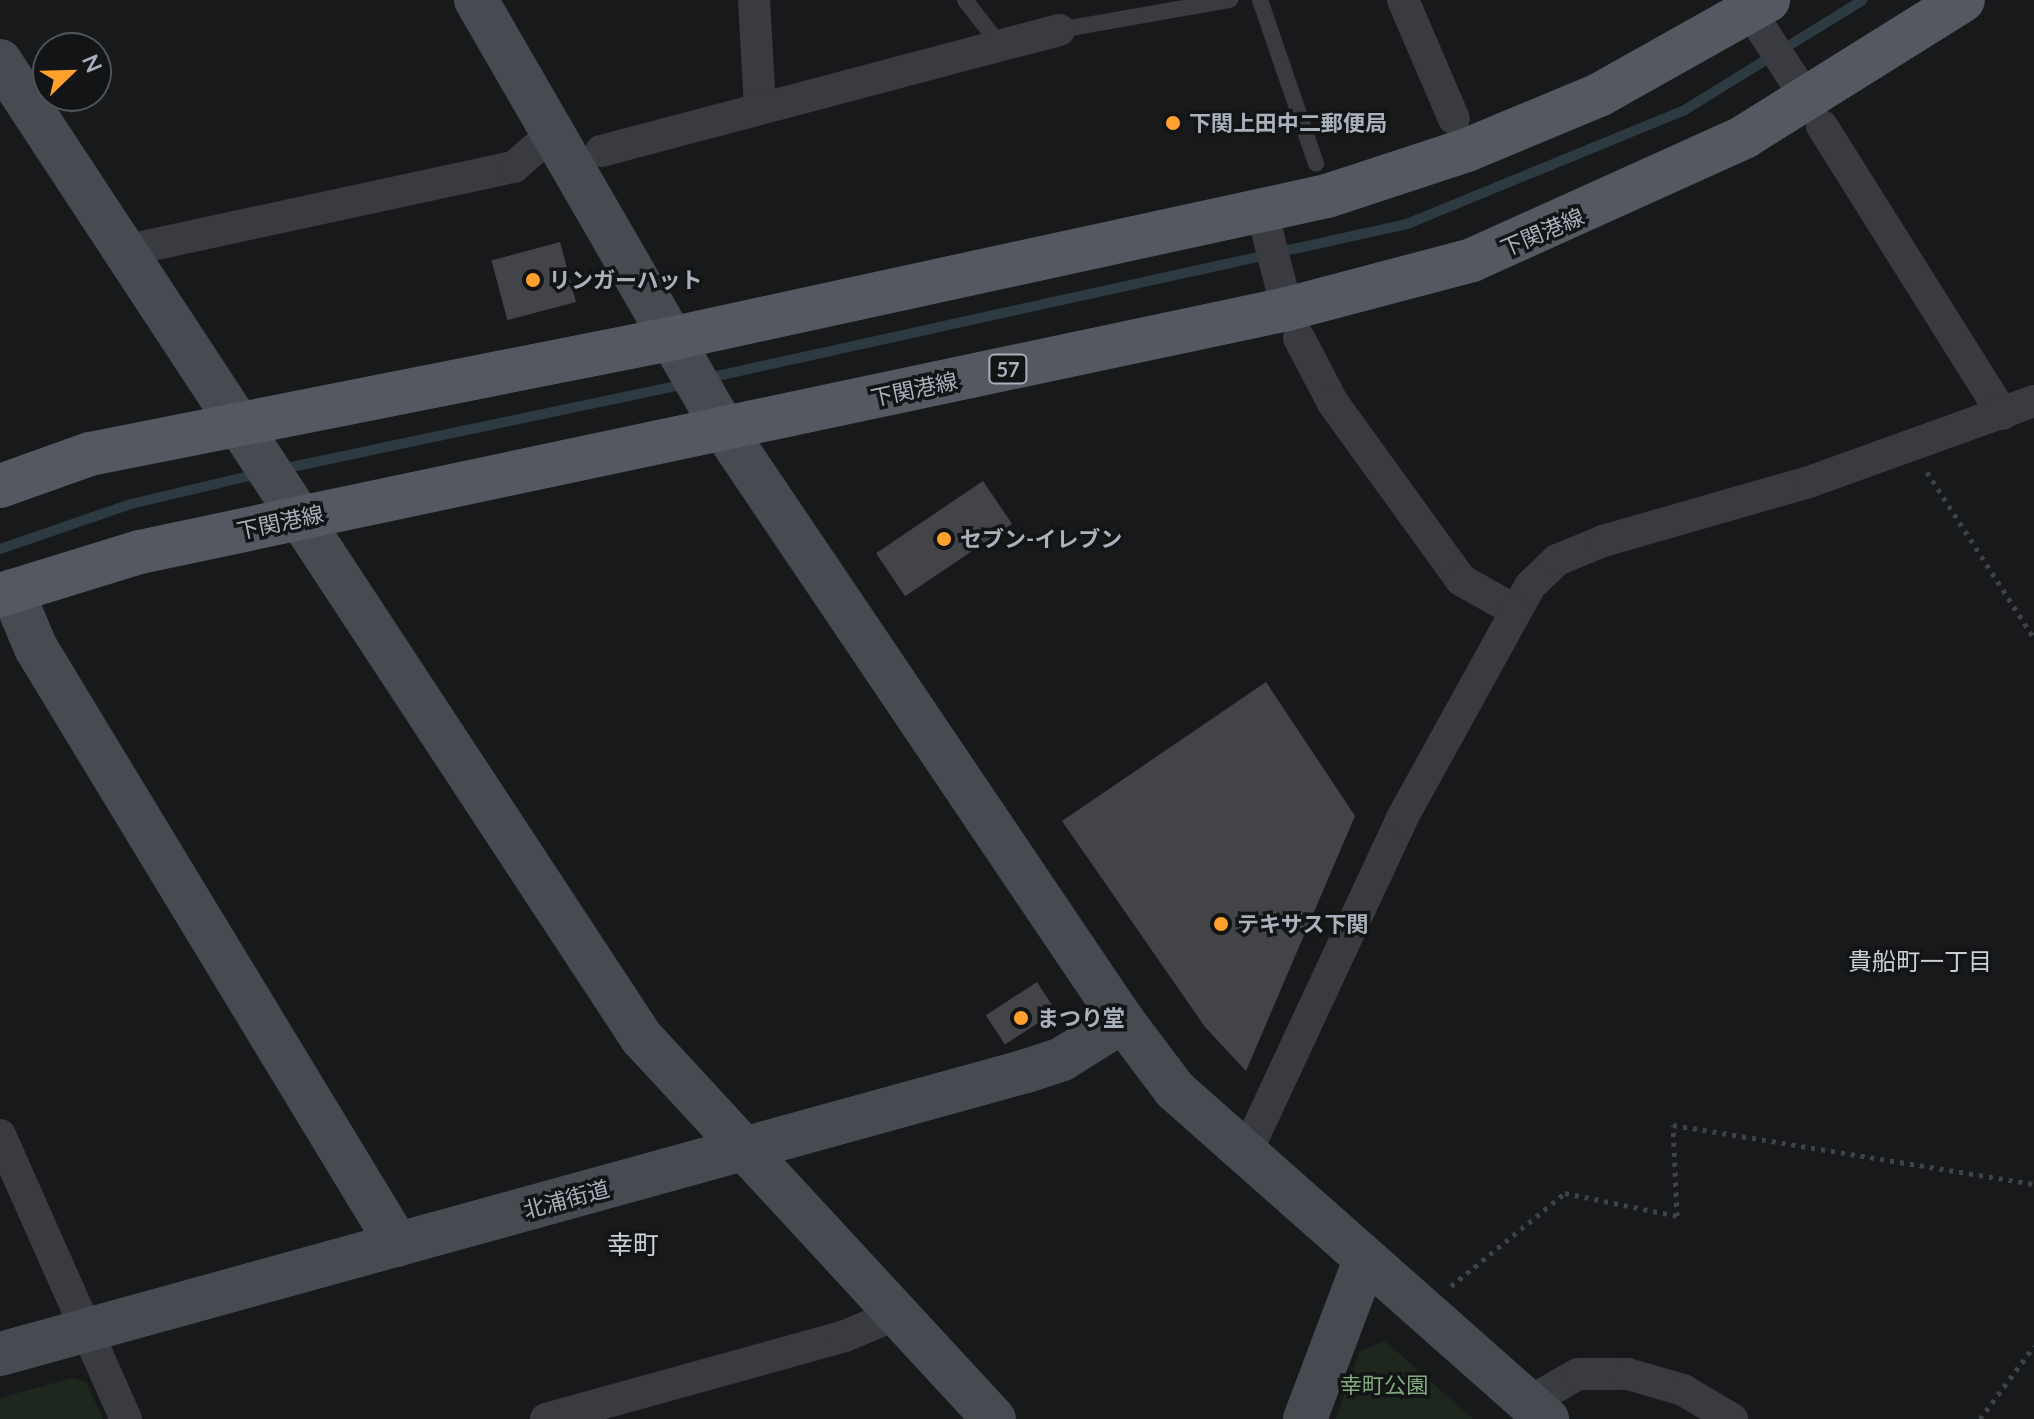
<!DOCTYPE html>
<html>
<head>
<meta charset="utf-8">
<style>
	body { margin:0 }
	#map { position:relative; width:2034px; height:1419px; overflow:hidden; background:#18191b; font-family:Lato,"Noto Sans JP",sans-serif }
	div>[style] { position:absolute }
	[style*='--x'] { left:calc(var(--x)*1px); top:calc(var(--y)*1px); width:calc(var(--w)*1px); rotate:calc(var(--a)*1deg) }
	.green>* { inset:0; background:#1e271e }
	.stream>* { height:10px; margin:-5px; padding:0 5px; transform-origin:5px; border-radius:5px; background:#2d3a41 }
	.building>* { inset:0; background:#424448; transform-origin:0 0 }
	.path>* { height:5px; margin-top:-2.5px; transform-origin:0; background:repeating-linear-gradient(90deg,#3f4248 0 4px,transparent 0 10px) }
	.lane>* { height:16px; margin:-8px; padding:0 8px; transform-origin:8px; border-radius:8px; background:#393b40 }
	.street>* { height:32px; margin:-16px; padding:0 16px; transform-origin:16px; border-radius:16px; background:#393b40 }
	.secondary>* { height:44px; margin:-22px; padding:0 22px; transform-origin:22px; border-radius:22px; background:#474a51 }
	.primary>* { height:44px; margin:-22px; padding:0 22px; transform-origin:22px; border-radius:22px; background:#555860 }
	.dots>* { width:22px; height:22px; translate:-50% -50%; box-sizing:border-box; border:4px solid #131416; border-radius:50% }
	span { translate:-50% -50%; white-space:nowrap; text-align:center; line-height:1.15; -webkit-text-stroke:7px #131416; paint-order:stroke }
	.shield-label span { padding:2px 6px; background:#131416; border:2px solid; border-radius:6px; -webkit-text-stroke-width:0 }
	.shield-label { font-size:20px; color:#a9b1bc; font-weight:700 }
	.poi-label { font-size:22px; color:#a9b1bc; font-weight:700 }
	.left { translate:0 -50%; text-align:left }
	.street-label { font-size:22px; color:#a9b1bc }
	.park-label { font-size:22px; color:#81a97f }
	.neighbourhood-label { font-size:24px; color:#cbd0d7 }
	.quarter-label { font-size:26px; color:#cbd0d7 }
	.north { position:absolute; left:32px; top:32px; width:80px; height:80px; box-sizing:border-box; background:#131416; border:2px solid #4f5358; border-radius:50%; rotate:67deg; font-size:22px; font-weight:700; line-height:32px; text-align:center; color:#a9b1bc }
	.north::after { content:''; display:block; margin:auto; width:28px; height:36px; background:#ffa12c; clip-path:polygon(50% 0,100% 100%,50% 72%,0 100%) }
</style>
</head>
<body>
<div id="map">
	<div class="green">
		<div style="clip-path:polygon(1385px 1341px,1473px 1419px,1336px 1419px,1359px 1352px)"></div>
		<div style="clip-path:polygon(72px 1378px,86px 1382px,103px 1419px,0 1419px,0 1398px)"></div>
	</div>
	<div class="stream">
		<div style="--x:708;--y:378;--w:716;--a:-12.42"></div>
		<div style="--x:1407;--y:224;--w:298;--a:-22.3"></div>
		<div style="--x:1683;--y:111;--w:211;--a:-31.7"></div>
		<div style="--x:282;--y:469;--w:412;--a:-11.9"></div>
		<div style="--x:0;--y:549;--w:139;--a:-19"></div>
		<div style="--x:131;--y:504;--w:130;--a:-13.3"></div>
	</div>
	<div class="building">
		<div style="left:560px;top:242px;width:62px;height:71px;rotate:75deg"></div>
		<div style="left:983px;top:481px;width:52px;height:129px;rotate:56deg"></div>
		<div style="clip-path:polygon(1266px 682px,1355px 816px,1246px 1071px,1205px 1027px,1062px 821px)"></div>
		<div style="left:1037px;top:982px;width:35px;height:61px;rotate:57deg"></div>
	</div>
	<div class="path">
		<div style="--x:1927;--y:472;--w:197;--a:57.2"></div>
		<div style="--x:1451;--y:1286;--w:147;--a:-39.2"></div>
		<div style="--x:1565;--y:1193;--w:114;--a:11.6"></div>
		<div style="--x:1677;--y:1216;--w:91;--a:-92.5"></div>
		<div style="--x:1673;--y:1125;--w:366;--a:9.3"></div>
		<div style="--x:1980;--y:1419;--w:91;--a:-53.5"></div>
	</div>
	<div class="lane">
		<div style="--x:965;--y:0;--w:57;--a:52.1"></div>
		<div style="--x:1260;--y:0;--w:173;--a:71.1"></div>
		<div style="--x:1059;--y:30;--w:174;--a:-10"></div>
	</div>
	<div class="street">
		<div style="--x:754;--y:0;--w:108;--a:86.8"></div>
		<div style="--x:1403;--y:0;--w:129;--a:66.8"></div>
		<div style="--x:1750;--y:11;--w:103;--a:57.2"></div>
		<div style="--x:1822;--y:126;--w:340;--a:57.9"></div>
		<div style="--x:601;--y:151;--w:474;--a:-14.8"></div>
		<div style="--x:1262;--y:212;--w:100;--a:75.5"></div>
		<div style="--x:124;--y:251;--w:399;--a:-12.2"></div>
		<div style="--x:514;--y:167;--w:52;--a:-41.1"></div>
		<div style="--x:1299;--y:338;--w:73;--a:62.4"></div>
		<div style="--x:1333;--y:403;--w:218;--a:54.1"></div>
		<div style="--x:1461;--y:580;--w:63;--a:29.4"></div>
		<div style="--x:0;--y:1135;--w:311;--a:66.1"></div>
		<div style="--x:1247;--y:1151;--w:367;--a:-65"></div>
		<div style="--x:1402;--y:818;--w:265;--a:-61.1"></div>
		<div style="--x:1530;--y:586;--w:37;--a:-44"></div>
		<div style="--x:1557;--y:560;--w:50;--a:-22.4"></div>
		<div style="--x:1603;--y:541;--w:214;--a:-16"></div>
		<div style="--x:1809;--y:482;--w:239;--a:-19.8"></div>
		<div style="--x:1529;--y:1402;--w:56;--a:-29.7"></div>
		<div style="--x:1578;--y:1374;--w:50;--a:0"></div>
		<div style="--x:1628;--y:1374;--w:57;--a:16.2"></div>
		<div style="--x:1683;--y:1390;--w:57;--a:30.6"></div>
		<div style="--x:546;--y:1419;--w:310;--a:-15.5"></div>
		<div style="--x:845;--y:1336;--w:56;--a:-22.9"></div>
	</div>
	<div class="secondary">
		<div style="--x:476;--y:0;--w:494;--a:60"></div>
		<div style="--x:723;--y:428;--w:715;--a:56"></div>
		<div style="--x:1123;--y:1021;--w:86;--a:53"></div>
		<div style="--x:1175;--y:1090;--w:497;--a:41.5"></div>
		<div style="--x:0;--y:61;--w:1168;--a:56.7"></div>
		<div style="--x:641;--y:1037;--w:520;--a:47.26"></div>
		<div style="--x:12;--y:591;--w:62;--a:67.2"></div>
		<div style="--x:36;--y:648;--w:698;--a:58.77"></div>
		<div style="--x:0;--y:1354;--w:1064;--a:-15.42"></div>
		<div style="--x:1026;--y:1071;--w:38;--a:-18"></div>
		<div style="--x:1062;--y:1059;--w:72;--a:-31.9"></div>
		<div style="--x:1305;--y:1419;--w:170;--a:-69.3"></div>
	</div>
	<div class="primary">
		<div style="--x:0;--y:486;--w:96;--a:-19.6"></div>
		<div style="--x:90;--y:454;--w:591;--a:-11.21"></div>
		<div style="--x:670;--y:339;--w:672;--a:-12.28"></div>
		<div style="--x:1327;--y:196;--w:147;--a:-18.2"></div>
		<div style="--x:1467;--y:150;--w:143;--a:-22.6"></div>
		<div style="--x:1599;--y:95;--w:194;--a:-29.3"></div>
		<div style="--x:0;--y:595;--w:146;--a:-17.1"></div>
		<div style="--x:140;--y:552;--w:1172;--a:-11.96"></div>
		<div style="--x:1287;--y:309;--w:191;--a:-14.8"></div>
		<div style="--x:1472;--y:260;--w:299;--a:-24.3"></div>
		<div style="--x:1744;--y:137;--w:258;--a:-32"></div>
	</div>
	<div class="dots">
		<div style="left:1173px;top:123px;background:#ffa12c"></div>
		<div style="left:533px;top:280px;background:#ffa12c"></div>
		<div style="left:944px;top:539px;background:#ffa12c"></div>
		<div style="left:1221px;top:924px;background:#ffa12c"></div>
		<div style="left:1021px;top:1018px;background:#ffa12c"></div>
	</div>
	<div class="shield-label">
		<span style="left:1008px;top:369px">57</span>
	</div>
	<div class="poi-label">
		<span class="left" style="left:1189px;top:123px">下関上田中二郵便局</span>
		<span class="left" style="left:549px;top:280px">リンガーハット</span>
		<span class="left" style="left:960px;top:539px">セブン-イレブン</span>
		<span class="left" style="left:1237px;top:924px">テキサス下関</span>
		<span class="left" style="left:1037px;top:1018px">まつり堂</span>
	</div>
	<div class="street-label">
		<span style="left:1542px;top:232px;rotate:-23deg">下関港線</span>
		<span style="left:914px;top:389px;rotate:-12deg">下関港線</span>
		<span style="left:280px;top:522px;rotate:-12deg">下関港線</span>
		<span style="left:566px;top:1199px;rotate:-15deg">北浦街道</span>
	</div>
	<div class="park-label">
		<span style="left:1384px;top:1385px">幸町公園</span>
	</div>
	<div class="neighbourhood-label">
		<span style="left:1920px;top:961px">貴船町一丁目</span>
	</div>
	<div class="quarter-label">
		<span style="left:633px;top:1245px">幸町</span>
	</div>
	<div class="north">N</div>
</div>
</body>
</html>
